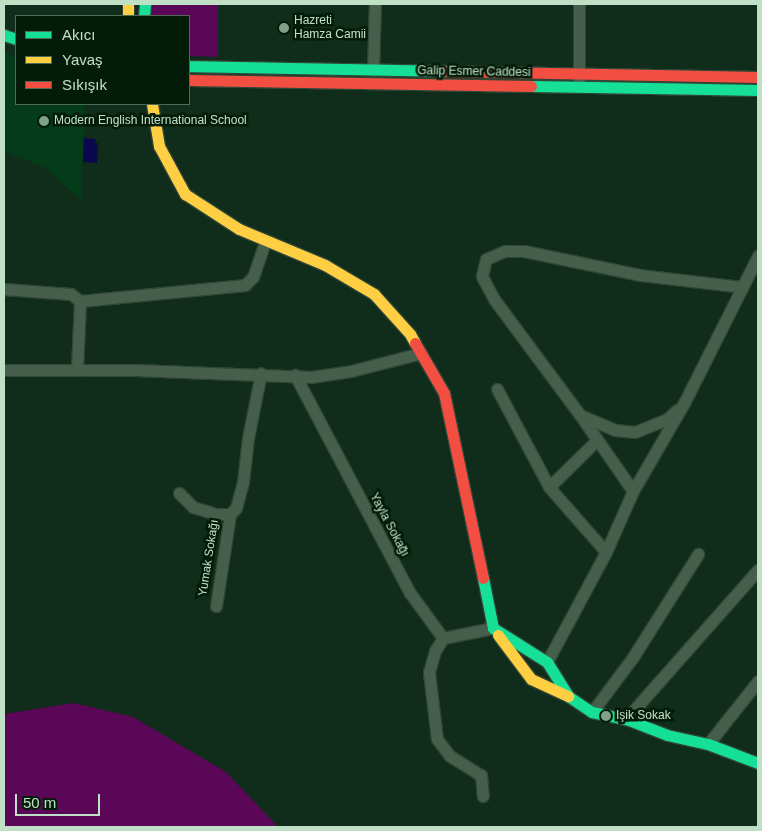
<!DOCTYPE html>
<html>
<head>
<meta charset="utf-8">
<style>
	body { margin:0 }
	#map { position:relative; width:762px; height:831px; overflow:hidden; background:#102c1a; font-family:Arial,sans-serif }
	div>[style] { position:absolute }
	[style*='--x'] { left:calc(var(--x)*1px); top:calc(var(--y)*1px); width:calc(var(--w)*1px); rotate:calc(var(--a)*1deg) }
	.built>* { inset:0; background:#043c1a }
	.green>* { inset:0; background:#5a0757 }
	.water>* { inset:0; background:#0a084c }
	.roads { filter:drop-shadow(1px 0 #304636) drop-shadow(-1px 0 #304636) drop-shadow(0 1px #304636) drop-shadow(0 -1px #304636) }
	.street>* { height:11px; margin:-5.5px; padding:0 5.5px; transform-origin:5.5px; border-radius:5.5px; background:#465e4c }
	.fast>* { height:11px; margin:-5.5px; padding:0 5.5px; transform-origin:5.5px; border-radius:5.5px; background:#16e098 }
	.slow>* { height:11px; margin:-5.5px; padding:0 5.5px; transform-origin:5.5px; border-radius:5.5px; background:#ffcf43 }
	.jam>* { height:11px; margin:-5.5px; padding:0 5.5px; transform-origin:5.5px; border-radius:5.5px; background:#f24e42 }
	.dots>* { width:14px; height:14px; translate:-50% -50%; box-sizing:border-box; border:2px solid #031c0a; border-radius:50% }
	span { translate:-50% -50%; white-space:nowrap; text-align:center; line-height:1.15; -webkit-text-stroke:5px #031c0a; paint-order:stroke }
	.poi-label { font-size:12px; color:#c0e0c6 }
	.left { translate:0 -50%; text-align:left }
	.street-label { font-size:12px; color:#c0e0c6 }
	.frame { position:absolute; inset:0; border:5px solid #c0e0c6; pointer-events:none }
	.legend { position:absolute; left:15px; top:15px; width:175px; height:90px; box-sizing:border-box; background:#031c0a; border:1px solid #4f6a55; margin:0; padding:6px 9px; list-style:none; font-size:15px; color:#c0e0c6 }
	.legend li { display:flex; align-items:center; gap:10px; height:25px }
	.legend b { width:25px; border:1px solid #4f6a55 }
	.scale { position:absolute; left:15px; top:794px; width:85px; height:22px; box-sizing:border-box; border:2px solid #c0e0c6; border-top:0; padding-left:6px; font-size:15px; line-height:18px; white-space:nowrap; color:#c0e0c6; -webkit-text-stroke:4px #031c0a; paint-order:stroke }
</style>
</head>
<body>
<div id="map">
	<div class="built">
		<div style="clip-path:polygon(4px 52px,16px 57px,16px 104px,85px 104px,81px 200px,46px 168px,4px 151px)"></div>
	</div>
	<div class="green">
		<div style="clip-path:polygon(151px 4px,218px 4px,218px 57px,189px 56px,189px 16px,150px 16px)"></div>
		<div style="clip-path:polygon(74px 703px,133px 717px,226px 772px,278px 827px,4px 827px,4px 714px)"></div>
	</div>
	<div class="water">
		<div style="clip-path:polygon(84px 138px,96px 139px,95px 143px,98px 143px,97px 163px,83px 162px)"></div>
	</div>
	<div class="roads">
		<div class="street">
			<div style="--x:373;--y:70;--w:66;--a:-88.3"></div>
			<div style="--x:579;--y:79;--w:75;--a:-90"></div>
			<div style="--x:4;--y:289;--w:67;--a:4.3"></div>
			<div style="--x:71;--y:294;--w:11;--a:38"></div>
			<div style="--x:80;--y:301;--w:166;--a:-5.5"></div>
			<div style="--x:245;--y:285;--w:11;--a:-45"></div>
			<div style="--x:253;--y:277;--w:39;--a:-71"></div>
			<div style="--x:4;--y:370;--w:132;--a:0"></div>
			<div style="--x:136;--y:370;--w:175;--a:2.3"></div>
			<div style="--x:311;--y:377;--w:40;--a:-8.5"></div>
			<div style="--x:351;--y:371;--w:72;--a:-14.4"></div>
			<div style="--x:77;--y:370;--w:69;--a:-87.5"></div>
			<div style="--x:295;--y:375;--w:246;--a:62.2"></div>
			<div style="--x:410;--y:593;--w:56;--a:53.7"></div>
			<div style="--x:443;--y:638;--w:51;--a:-11.3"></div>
			<div style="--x:497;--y:389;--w:111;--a:62"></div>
			<div style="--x:549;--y:487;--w:86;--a:48.8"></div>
			<div style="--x:580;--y:415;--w:38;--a:23"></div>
			<div style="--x:615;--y:430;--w:20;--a:6"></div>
			<div style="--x:635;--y:432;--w:35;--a:-22"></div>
			<div style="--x:667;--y:419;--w:13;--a:-42"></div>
			<div style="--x:549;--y:487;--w:67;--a:-44.4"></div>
			<div style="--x:633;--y:491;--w:93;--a:-124.9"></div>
			<div style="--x:580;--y:415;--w:144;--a:-126.6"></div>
			<div style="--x:494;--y:299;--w:26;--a:-118"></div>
			<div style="--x:482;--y:276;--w:17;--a:-77"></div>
			<div style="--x:486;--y:259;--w:21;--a:-23"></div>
			<div style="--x:505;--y:251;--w:19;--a:0"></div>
			<div style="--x:524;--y:251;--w:118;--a:11.7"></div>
			<div style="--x:640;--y:275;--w:103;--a:6.7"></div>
			<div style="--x:179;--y:493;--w:20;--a:45"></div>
			<div style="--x:193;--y:507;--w:24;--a:17"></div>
			<div style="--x:216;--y:514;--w:14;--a:0"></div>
			<div style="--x:230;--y:514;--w:8;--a:-45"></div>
			<div style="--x:236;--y:508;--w:27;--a:-75"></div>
			<div style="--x:243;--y:482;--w:44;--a:-83.5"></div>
			<div style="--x:248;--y:438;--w:66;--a:-78.7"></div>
			<div style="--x:216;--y:606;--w:93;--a:-81.3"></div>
			<div style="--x:443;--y:638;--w:15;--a:122"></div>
			<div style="--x:435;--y:651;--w:22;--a:106"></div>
			<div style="--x:429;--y:672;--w:67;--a:83.2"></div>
			<div style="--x:437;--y:739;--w:21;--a:53"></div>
			<div style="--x:450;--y:756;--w:36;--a:32"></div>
			<div style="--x:481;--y:775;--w:21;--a:85"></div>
			<div style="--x:547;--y:662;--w:125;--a:-61.8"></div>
			<div style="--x:606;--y:552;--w:67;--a:-66.1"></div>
			<div style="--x:633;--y:491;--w:102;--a:-59.9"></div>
			<div style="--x:684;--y:403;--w:165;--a:-63.3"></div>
			<div style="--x:592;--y:712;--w:69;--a:-53.3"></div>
			<div style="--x:633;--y:657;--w:122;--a:-57.7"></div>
			<div style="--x:626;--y:719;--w:199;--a:-48.5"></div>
			<div style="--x:708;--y:744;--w:80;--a:-51.6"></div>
		</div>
		<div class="fast">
			<div style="--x:144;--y:16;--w:12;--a:-85"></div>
			<div style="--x:4;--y:35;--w:13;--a:18"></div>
			<div style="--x:189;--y:66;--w:258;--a:1.1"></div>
			<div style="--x:531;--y:86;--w:227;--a:1"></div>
			<div style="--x:483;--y:578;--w:51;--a:78.7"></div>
			<div style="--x:493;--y:628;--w:64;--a:32.2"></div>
			<div style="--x:547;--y:662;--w:40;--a:58"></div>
			<div style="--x:568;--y:696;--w:29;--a:34"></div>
			<div style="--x:592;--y:712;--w:35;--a:12"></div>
			<div style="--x:626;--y:719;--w:44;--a:21.3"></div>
			<div style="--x:667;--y:735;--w:42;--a:12.4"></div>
			<div style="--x:708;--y:744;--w:53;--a:20.8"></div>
		</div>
		<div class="slow">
			<div style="--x:128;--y:4;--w:12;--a:90"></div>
			<div style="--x:152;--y:104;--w:43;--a:80.5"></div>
			<div style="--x:159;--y:146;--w:55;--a:61.6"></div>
			<div style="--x:185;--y:194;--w:64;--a:32.9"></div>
			<div style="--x:239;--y:229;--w:93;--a:22.7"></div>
			<div style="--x:325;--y:265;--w:57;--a:30.6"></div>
			<div style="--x:374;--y:294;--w:54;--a:48"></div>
			<div style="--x:410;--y:334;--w:10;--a:61"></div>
			<div style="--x:498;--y:635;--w:55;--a:53.1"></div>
			<div style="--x:531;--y:679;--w:41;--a:24.7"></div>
		</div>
		<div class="jam">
			<div style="--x:447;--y:71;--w:311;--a:1.1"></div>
			<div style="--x:189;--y:80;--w:342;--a:1"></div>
			<div style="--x:415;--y:343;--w:58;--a:59.9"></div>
			<div style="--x:444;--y:393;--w:189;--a:78.1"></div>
		</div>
	</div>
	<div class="dots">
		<div style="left:284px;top:28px;background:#82a18a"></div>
		<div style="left:44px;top:121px;background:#82a18a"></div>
		<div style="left:606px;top:716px;background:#82a18a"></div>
	</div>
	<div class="poi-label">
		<span class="left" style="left:294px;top:28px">Hazreti<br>Hamza Camii</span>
		<span class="left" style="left:54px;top:121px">Modern English International School</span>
		<span class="left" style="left:616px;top:716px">Işik Sokak</span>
	</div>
	<div class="street-label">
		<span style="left:474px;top:72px;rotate:1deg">Galip Esmer Caddesi</span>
		<span style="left:389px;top:525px;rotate:62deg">Yayla Sokağı</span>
		<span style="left:209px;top:558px;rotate:-81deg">Yumak Sokağı</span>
	</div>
	<div class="frame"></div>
	<ul class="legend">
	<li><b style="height:6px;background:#16e098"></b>Akıcı</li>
	<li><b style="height:6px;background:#ffcf43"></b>Yavaş</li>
	<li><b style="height:6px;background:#f24e42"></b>Sıkışık</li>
	</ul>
	<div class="scale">50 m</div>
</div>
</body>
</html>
